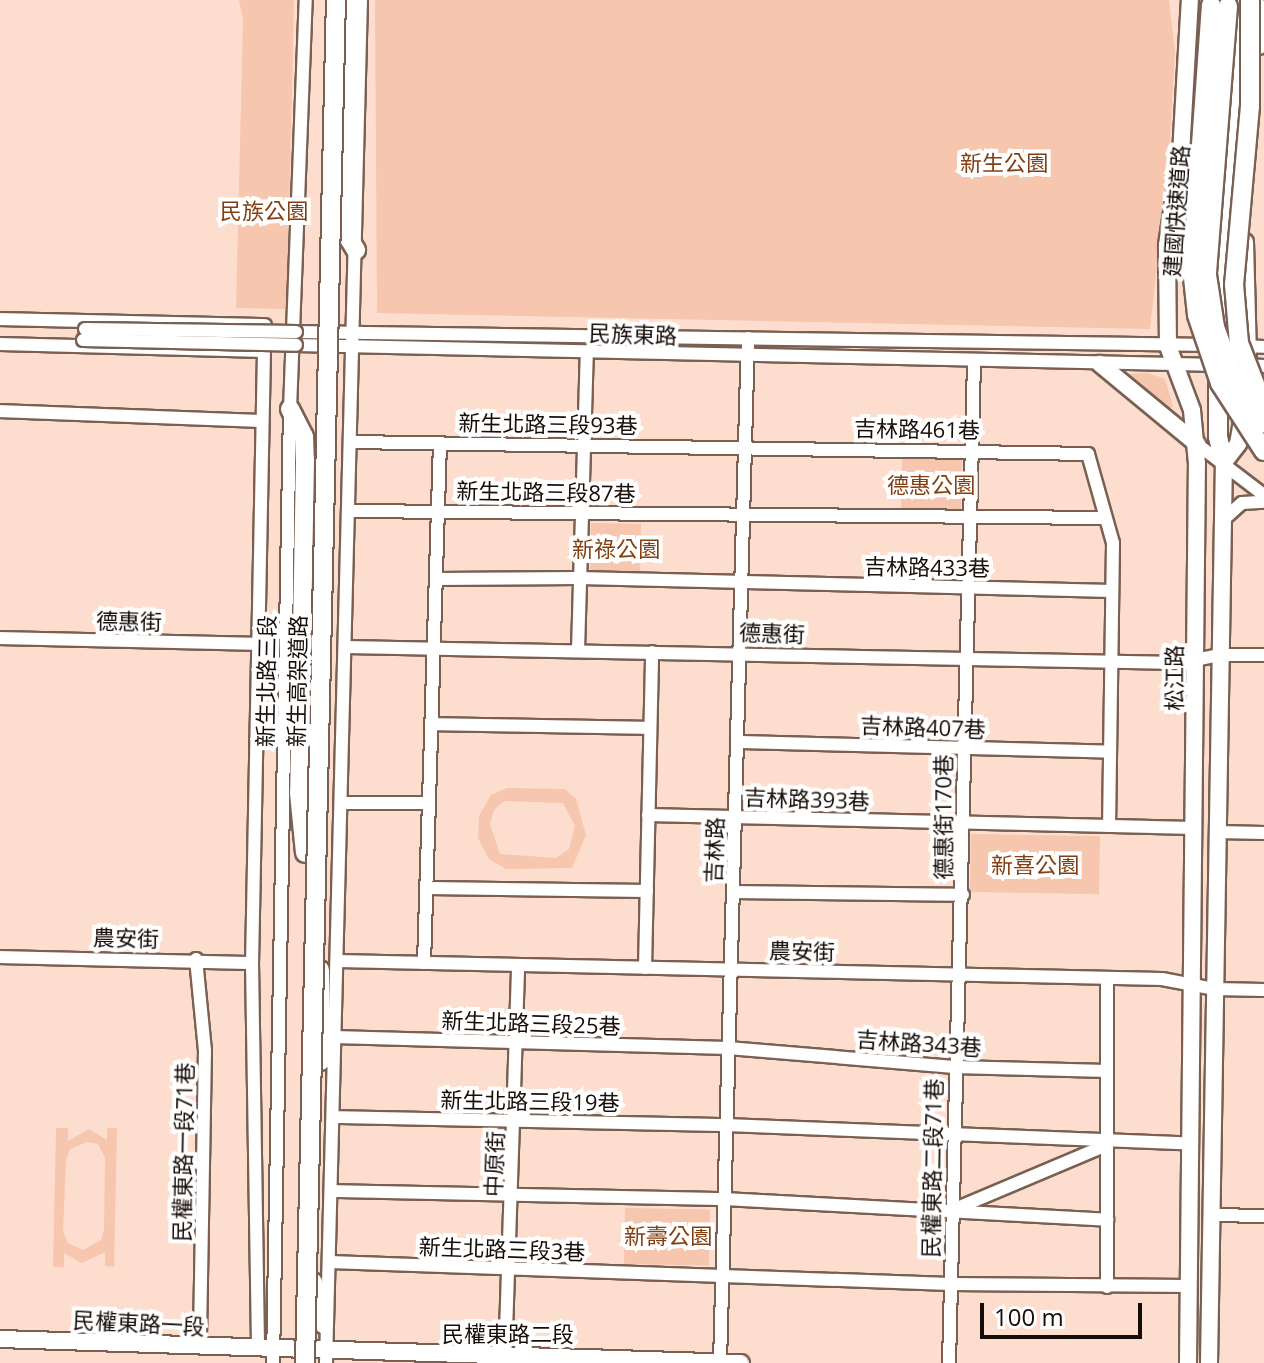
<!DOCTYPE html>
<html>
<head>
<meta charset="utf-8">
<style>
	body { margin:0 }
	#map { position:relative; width:1264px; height:1363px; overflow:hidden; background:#fddece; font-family:"Open Sans","Noto Sans TC",sans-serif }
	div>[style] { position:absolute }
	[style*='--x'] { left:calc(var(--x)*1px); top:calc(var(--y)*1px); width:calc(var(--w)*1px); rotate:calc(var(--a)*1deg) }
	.green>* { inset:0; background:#f6c6ae; transform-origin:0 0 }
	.roads { filter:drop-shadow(2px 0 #7a6052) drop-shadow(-2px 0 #7a6052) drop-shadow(0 2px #7a6052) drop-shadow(0 -2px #7a6052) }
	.minor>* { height:12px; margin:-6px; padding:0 6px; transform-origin:6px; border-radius:6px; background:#fff }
	.major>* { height:16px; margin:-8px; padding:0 8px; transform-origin:8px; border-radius:8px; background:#fff }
	.highway>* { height:18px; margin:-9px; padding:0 9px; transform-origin:9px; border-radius:9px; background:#fff }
	.bridges { filter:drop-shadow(2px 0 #7a6052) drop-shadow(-2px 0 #7a6052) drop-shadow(0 2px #7a6052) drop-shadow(0 -2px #7a6052) }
	.minor-bridge>* { height:12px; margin:-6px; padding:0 6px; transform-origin:6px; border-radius:6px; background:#fff }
	.highway-bridge>* { height:18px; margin:-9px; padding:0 9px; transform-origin:9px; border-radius:9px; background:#fff }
	span { translate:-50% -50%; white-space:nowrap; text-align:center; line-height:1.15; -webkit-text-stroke:8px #fff; paint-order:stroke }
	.park-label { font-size:22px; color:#833e11 }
	.street-label { font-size:22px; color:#170d08 }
	.scale { position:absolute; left:980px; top:1303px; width:162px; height:36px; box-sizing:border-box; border:4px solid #170d08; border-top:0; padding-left:10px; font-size:24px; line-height:28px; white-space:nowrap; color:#170d08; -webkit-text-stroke:6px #fff; paint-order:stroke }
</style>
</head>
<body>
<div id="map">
	<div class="green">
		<div style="clip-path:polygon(239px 0,294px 0,287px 309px,236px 308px,243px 20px)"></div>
		<div style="clip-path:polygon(375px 0,1169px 0,1175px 51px,1169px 157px,1150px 329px,377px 313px)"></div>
		<div style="clip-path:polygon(1148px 373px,1165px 379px,1173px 406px,1167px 413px,1124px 374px)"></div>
		<div style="left:902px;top:455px;width:60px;height:59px;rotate:1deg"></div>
		<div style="left:591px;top:523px;width:50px;height:51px;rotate:1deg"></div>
		<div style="clip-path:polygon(evenodd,507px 788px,565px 789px,576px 799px,586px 835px,572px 868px,506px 869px,489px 859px,478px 838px,479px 816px,491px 795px,507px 788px,504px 801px,563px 803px,575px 826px,569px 849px,556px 858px,500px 854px,490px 824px,494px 810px,504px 801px)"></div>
		<div style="left:971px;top:834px;width:129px;height:58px;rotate:1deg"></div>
		<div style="clip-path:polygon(evenodd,56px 1128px,68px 1128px,68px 1141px,89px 1129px,107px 1140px,107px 1128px,117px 1128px,114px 1267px,105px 1266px,105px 1252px,82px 1263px,64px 1253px,64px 1267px,53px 1267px,56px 1128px,87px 1142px,98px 1144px,105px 1158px,104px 1230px,101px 1240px,83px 1250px,68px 1243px,63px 1232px,66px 1160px,70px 1149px,87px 1142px)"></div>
		<div style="left:625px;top:1208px;width:85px;height:56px;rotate:1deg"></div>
	</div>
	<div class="roads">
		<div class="minor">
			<div style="--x:0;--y:319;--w:265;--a:1.3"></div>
			<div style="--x:296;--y:332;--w:917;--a:0.81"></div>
			<div style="--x:0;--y:344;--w:264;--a:1.5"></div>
			<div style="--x:264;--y:351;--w:612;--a:91.12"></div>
			<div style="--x:252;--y:963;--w:386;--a:89.1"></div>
			<div style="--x:296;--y:345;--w:924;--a:1.24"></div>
			<div style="--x:1239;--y:346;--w:25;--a:2"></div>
			<div style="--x:1243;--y:365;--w:21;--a:3"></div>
			<div style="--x:0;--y:411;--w:262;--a:2.2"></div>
			<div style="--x:351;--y:442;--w:737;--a:0.93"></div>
			<div style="--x:1088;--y:454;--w:92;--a:74.3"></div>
			<div style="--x:1113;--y:543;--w:283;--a:90.8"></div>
			<div style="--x:1197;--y:444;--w:84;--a:37.3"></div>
			<div style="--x:349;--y:511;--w:756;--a:0.53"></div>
			<div style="--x:1223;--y:520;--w:25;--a:-42"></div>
			<div style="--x:1242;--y:503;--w:22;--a:-3"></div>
			<div style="--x:437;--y:579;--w:143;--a:-0.4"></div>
			<div style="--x:580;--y:578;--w:532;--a:1.4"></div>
			<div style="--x:0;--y:638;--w:257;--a:1.3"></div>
			<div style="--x:346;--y:647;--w:834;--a:1.1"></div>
			<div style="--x:1180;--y:663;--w:41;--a:-11.3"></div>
			<div style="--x:1220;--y:655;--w:44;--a:0"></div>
			<div style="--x:578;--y:650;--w:298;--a:-88.3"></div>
			<div style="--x:431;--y:724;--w:219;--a:1"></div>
			<div style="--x:737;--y:742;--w:371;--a:1.5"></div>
			<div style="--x:342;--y:803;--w:87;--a:0"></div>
			<div style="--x:648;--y:815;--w:546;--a:1.36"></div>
			<div style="--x:1218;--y:832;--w:46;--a:1.2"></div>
			<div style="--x:428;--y:888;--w:219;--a:0.8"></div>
			<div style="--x:733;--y:892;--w:230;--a:0.7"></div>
			<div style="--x:0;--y:957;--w:252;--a:1.4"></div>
			<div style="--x:196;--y:959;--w:91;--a:84.4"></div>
			<div style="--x:205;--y:1050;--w:296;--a:91"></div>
			<div style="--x:338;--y:961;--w:824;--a:1.25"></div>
			<div style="--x:1162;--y:979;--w:54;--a:10.7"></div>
			<div style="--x:1215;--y:989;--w:49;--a:1.2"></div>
			<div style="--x:424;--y:963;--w:520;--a:-88.24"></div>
			<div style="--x:645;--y:968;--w:316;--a:-88.7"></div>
			<div style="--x:1107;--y:979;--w:308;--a:90"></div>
			<div style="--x:334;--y:1037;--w:394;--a:1.6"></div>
			<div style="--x:728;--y:1048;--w:227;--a:4.8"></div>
			<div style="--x:954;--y:1067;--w:153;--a:1.5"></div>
			<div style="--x:334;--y:1117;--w:392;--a:1.2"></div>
			<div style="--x:726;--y:1125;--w:464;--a:2.3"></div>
			<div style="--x:332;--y:1191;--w:392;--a:1.2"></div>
			<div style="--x:724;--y:1199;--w:384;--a:3.1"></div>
			<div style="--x:955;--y:1209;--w:162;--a:-22.9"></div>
			<div style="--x:1212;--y:1215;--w:52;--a:1.1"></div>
			<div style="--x:330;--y:1262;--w:620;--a:2.03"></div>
			<div style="--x:950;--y:1284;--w:239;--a:0.5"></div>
			<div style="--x:505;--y:1362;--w:397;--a:-88.1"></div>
			<div style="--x:273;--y:1363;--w:954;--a:-88.98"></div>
			<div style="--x:290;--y:409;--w:409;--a:-87.8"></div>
			<div style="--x:326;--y:1363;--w:1363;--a:-88.53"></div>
			<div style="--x:720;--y:1363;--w:1025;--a:-88.44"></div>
			<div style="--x:949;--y:1363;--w:1002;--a:-88.57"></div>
		</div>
		<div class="major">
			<div style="--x:1245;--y:242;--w:113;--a:88.5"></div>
			<div style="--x:1100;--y:364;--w:126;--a:39.5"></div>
			<div style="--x:0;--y:1339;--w:741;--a:1.86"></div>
			<div style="--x:1188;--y:1363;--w:899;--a:-89.43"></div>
			<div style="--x:1197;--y:464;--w:54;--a:-95.3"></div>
			<div style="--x:1192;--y:410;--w:68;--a:-110.6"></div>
			<div style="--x:1168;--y:346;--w:101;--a:-90.6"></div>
			<div style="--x:1167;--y:245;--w:92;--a:-81.3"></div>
			<div style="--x:1181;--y:154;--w:154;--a:-86.7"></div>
			<div style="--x:1209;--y:1363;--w:901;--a:-89.05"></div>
			<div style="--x:1224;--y:462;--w:23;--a:-52"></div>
			<div style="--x:1238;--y:444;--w:35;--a:-80"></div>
		</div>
		<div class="highway">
			<div style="--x:348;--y:0;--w:234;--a:90.5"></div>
			<div style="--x:346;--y:234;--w:19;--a:58"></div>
			<div style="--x:1259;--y:8;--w:37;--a:90"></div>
			<div style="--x:1220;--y:332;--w:333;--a:-86.6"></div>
			<div style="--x:1218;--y:374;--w:63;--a:90"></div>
			<div style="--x:1218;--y:437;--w:26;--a:77"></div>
			<div style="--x:290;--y:409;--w:30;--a:63"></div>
			<div style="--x:304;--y:436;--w:24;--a:88"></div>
			<div style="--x:305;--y:460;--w:333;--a:91"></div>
			<div style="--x:299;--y:793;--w:60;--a:84.3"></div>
			<div style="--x:320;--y:970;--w:91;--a:89.4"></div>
			<div style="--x:313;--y:1282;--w:18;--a:90"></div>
			<div style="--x:313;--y:1300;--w:27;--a:66"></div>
		</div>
	</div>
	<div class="bridges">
		<div class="minor-bridge">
			<div style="--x:85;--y:329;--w:211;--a:0.8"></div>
			<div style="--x:83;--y:340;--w:213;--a:1.3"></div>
		</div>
		<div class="highway-bridge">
			<div style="--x:1250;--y:0;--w:106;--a:90"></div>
			<div style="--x:1250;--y:106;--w:179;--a:95.1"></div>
			<div style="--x:1234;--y:284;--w:59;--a:85.2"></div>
			<div style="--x:1239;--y:343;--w:69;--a:68.7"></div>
			<div style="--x:1211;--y:5;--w:264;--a:94.1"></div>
			<div style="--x:1192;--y:268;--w:47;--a:83.9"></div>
			<div style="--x:1197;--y:315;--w:72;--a:71.3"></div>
			<div style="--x:1220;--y:383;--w:81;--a:57.1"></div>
			<div style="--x:1228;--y:6;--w:270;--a:94.5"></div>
			<div style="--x:1207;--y:275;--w:53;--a:81.3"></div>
			<div style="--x:1215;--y:327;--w:50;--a:70.1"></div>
			<div style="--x:1232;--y:374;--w:59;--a:56.9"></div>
			<div style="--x:305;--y:1363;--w:1363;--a:-88.7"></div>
		</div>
	</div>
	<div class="park-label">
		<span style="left:1004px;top:163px">新生公園</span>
		<span style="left:264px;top:211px">民族公園</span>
		<span style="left:931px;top:485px">德惠公園</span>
		<span style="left:616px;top:549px">新祿公園</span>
		<span style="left:1035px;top:865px">新喜公園</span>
		<span style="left:668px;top:1236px">新壽公園</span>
	</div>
	<div class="street-label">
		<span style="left:1176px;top:211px;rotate:-86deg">建國快速道路</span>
		<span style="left:633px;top:334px;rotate:2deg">民族東路</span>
		<span style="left:548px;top:424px;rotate:1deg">新生北路三段93巷</span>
		<span style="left:917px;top:429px;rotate:1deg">吉林路461巷</span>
		<span style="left:546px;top:492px;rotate:1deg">新生北路三段87巷</span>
		<span style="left:927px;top:567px;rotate:1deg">吉林路433巷</span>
		<span style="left:129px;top:621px;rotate:1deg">德惠街</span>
		<span style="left:772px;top:633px;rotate:2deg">德惠街</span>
		<span style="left:1174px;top:678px;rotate:-90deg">松江路</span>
		<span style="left:266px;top:681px;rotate:-89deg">新生北路三段</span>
		<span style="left:297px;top:681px;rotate:-89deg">新生高架道路</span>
		<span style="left:923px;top:727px;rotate:2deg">吉林路407巷</span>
		<span style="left:807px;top:799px;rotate:2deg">吉林路393巷</span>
		<span style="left:943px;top:817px;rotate:-90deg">德惠街170巷</span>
		<span style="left:714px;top:850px;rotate:-88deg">吉林路</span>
		<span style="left:126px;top:938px;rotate:1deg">農安街</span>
		<span style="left:802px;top:951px;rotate:1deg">農安街</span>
		<span style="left:531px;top:1023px;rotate:2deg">新生北路三段25巷</span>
		<span style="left:919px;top:1043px;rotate:4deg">吉林路343巷</span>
		<span style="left:530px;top:1101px;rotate:1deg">新生北路三段19巷</span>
		<span style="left:183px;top:1152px;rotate:-89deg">民權東路一段71巷</span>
		<span style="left:494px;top:1164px;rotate:-88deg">中原街</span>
		<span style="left:932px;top:1168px;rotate:-89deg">民權東路二段71巷</span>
		<span style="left:502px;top:1249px;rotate:2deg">新生北路三段3巷</span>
		<span style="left:139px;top:1323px;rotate:3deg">民權東路一段</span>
		<span style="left:508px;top:1334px">民權東路二段</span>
	</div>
	<div class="scale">100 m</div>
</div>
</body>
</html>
